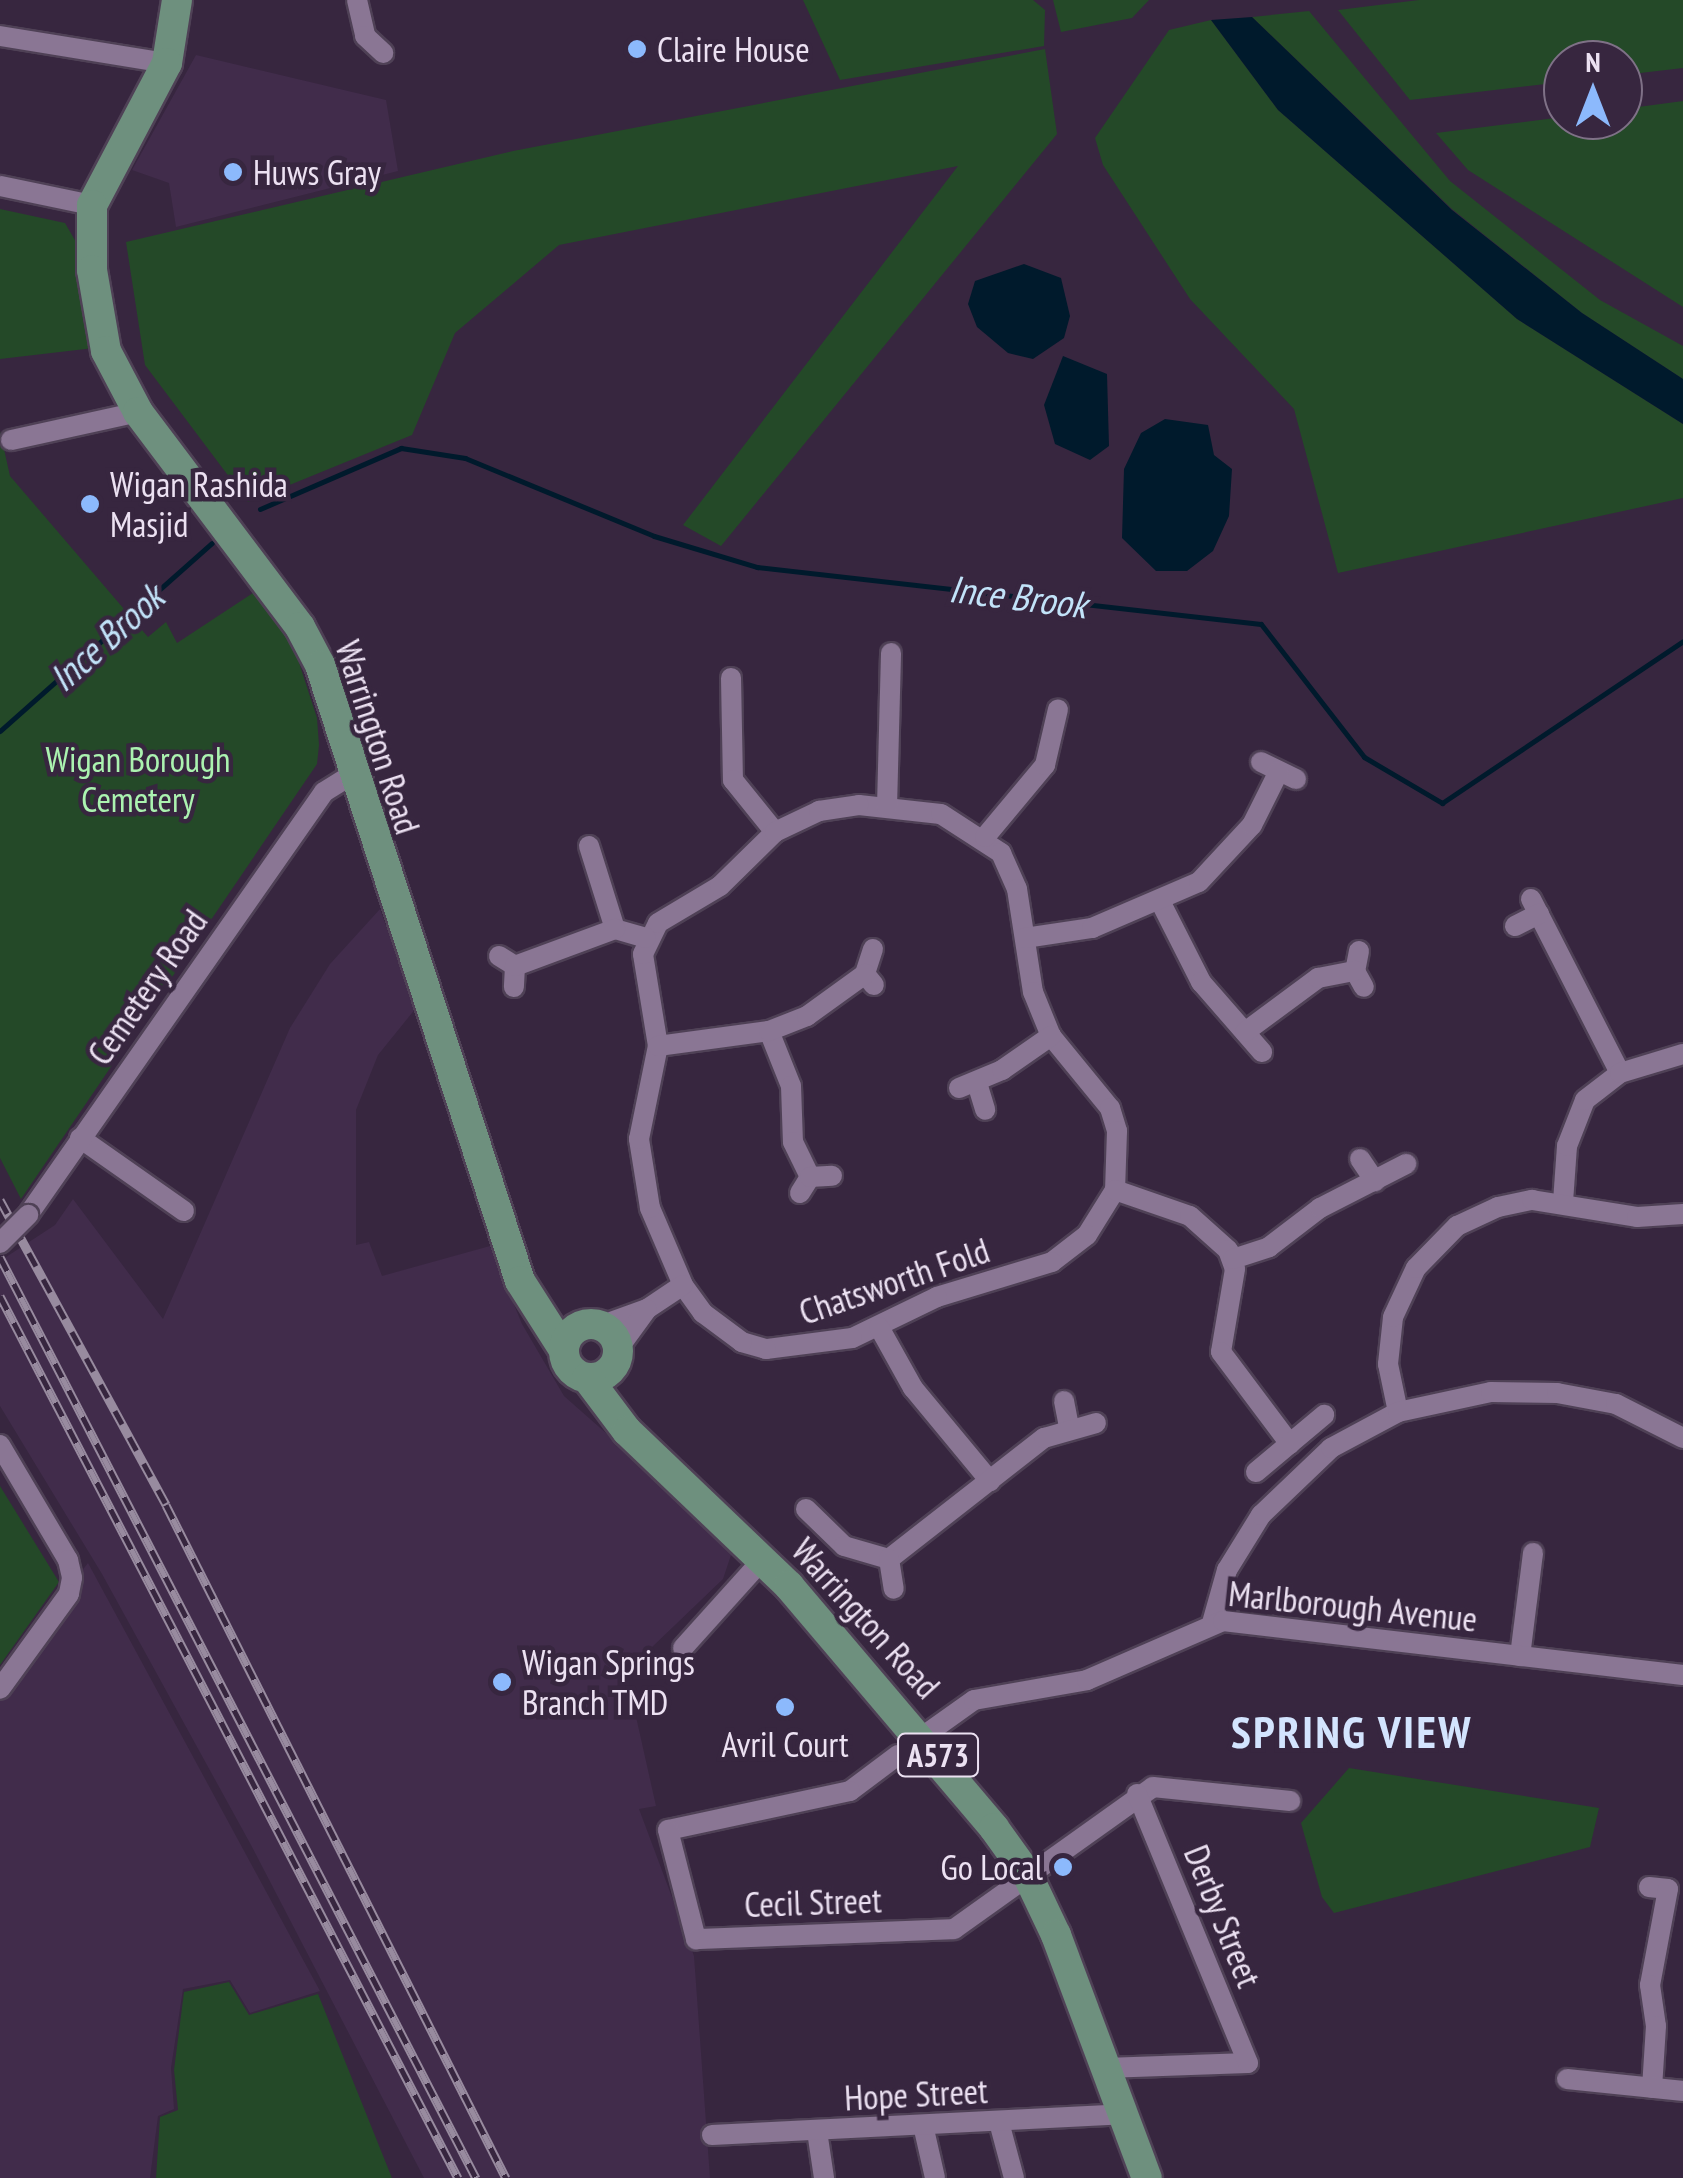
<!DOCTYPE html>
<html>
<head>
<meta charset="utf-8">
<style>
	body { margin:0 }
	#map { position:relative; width:1683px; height:2178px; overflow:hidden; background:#37263f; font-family:"PT Sans Narrow",sans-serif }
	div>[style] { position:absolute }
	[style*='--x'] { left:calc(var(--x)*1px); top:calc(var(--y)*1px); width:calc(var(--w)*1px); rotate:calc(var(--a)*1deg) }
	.built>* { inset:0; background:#412c4b }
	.green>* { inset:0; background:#244928 }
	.water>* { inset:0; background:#001a2c }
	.stream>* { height:5px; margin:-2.5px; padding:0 2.5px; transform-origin:2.5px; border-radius:2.5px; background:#001a2c }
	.roads { filter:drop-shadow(2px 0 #4f4156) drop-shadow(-2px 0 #4f4156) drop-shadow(0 2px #4f4156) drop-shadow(0 -2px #4f4156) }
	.street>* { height:20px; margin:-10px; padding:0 10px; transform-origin:10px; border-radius:10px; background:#8a7694 }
	.primary>* { height:30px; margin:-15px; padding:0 15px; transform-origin:15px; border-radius:15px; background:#6e907e }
	.primary>.ring { margin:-15px; padding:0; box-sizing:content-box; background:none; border:30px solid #6e907e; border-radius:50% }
	.rail>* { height:9px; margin-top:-4.5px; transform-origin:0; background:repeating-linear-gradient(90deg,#37263f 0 15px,#988b9f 0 30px); box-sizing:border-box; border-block:2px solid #988b9f }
	.bridges { filter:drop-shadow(2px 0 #4f4156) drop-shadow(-2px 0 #4f4156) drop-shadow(0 2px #4f4156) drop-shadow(0 -2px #4f4156) }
	.street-bridge>* { height:20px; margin:-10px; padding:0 10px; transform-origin:10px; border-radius:10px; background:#8a7694 }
	.dots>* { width:28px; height:28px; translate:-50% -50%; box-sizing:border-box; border:5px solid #37263f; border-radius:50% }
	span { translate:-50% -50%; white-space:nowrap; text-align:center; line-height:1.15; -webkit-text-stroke:9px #37263f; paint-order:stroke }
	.shield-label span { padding:2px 8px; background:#37263f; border:2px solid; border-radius:8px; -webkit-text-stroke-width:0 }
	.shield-label { font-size:32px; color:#ece1f2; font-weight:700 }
	.poi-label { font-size:35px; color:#ece1f2 }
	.left { translate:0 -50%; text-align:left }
	.right { translate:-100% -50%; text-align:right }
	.street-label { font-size:35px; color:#ece1f2 }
	.park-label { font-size:35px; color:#abf3b0 }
	.water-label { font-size:38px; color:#c2e3f9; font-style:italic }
	.district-label { font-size:45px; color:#d3e4fe; font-weight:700; letter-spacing:2.5px }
	.north { position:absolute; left:1543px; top:40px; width:100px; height:100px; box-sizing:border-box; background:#37263f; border:2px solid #7f7187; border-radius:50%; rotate:0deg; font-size:28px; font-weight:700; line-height:40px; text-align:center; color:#ece1f2 }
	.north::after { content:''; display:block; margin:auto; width:35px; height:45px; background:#8cb9fc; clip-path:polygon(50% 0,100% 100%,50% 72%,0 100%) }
</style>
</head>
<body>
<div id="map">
	<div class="built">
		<div style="clip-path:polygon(196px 55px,386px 100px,398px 171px,176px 227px,169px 183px,132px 170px)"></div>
		<div style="clip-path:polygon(380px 909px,416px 1008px,378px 1055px,356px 1110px,356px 1245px,369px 1242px,382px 1276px,490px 1246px,522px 1324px,564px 1396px,734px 1546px,723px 1579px,626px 1672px,656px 1806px,639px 1809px,694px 1956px,710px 2178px,424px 2178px,251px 1845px,102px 1574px,0 1406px,0 1261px,55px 1225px,73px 1199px,163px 1319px,290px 1028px,330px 964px)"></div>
		<div style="clip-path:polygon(88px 1563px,320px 1991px,250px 2013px,230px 1980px,183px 1989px,171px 2068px,174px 2109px,158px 2116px,150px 2178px,0 2178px,0 1675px)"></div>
	</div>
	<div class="green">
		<div style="clip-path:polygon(803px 0,1033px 0,1045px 10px,1044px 46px,840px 80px)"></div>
		<div style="clip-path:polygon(1053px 0,1149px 0,1132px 18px,1061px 32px)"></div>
		<div style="clip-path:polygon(1419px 0,1683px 0,1683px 68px,1623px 75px,1623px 60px,1563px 60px,1563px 82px,1410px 100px,1338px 10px)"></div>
		<div style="clip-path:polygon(1309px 11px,1450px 181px,1600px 300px,1683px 346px,1683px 379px,1582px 313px,1452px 209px,1252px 17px)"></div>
		<div style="clip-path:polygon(1211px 20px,1278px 110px,1517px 319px,1683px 424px,1683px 498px,1338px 573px,1294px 409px,1190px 299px,1103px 165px,1095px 138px,1169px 30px)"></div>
		<div style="clip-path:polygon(1045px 49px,1057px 134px,721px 546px,683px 525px,958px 166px,559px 245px,455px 333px,412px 435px,248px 502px,145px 365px,126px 242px,513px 151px)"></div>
		<div style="clip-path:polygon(1683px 101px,1683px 307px,1468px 170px,1436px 133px,1563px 117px,1623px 120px,1623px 109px)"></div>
		<div style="clip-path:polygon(0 209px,65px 223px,83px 254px,94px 348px,0 359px)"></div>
		<div style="clip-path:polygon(0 431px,10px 476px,148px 637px,166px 622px,177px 643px,256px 591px,292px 641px,317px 718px,319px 745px,317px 764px,21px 1199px,0 1158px)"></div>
		<div style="clip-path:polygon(0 1486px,59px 1582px,0 1665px)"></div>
		<div style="clip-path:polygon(1349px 1768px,1599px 1808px,1590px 1847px,1334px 1913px,1322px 1897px,1301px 1823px)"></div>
		<div style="clip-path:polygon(229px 1982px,249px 2015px,318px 1994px,392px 2178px,156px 2178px,160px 2117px,178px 2110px,174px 2070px,184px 1992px)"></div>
	</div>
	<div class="water">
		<div style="clip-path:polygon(1252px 17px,1452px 210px,1582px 313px,1683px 379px,1683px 424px,1517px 319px,1278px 110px,1211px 20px)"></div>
		<div style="clip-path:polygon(1024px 264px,1061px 278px,1070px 316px,1064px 338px,1033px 359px,1008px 353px,977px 327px,968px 304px,975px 281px)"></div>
		<div style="clip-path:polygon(1063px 356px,1107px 374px,1109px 446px,1090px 460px,1055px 444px,1044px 405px)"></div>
		<div style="clip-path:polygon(1165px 419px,1208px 425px,1214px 455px,1232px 469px,1229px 516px,1213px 551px,1187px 571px,1156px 571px,1122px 538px,1124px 469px,1141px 433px)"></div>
	</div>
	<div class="stream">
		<div style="--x:260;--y:509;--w:154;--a:-23.4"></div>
		<div style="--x:401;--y:448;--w:65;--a:8.9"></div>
		<div style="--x:465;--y:458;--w:204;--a:22.4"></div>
		<div style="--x:654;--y:536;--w:108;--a:16.8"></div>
		<div style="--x:757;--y:567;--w:507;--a:6.45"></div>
		<div style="--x:1261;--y:624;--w:168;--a:52.2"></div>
		<div style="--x:1364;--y:757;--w:91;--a:30.5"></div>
		<div style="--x:1442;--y:803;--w:290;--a:-33.9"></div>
		<div style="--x:0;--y:731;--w:283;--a:-41.6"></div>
	</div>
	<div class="roads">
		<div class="street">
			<div style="--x:357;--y:0;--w:37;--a:77"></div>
			<div style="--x:365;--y:36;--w:25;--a:43"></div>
			<div style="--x:0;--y:36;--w:169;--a:9.2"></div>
			<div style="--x:0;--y:186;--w:94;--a:11.7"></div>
			<div style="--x:11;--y:440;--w:130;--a:-12.4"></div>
			<div style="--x:731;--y:678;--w:102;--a:88.9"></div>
			<div style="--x:733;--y:780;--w:67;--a:51.1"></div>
			<div style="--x:1261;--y:762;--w:39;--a:26"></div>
			<div style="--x:859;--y:805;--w:82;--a:6.3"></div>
			<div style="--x:941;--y:814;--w:72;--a:33"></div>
			<div style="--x:1001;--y:853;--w:39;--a:66"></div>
			<div style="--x:1017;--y:889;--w:104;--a:81.2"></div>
			<div style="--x:1033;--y:992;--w:48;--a:67.8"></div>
			<div style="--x:1051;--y:1036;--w:93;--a:50.7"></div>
			<div style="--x:1110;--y:1108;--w:24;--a:73"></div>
			<div style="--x:1117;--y:1131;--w:59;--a:91.9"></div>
			<div style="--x:1115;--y:1190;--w:53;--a:121.9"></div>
			<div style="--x:1087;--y:1235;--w:44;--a:142.4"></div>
			<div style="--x:1052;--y:1262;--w:120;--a:163.1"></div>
			<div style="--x:937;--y:1297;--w:94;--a:154.2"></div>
			<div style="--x:852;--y:1338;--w:87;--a:172.7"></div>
			<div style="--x:766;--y:1349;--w:25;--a:-164"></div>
			<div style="--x:742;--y:1342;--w:49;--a:-143.4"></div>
			<div style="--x:703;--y:1313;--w:34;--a:-126"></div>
			<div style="--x:683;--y:1285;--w:84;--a:-113.2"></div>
			<div style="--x:650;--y:1208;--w:70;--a:-99.1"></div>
			<div style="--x:639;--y:1139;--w:95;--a:-78.5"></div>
			<div style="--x:658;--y:1046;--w:93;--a:-99.3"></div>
			<div style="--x:643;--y:954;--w:34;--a:-64"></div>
			<div style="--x:658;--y:923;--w:72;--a:-30.8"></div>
			<div style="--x:720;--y:886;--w:77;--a:-44.5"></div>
			<div style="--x:775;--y:832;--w:49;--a:-25.5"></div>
			<div style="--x:819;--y:811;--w:40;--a:-8.5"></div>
			<div style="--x:887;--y:807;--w:154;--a:-88.5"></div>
			<div style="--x:985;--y:837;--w:94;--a:-50.2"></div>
			<div style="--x:1045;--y:765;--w:57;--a:-76.9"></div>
			<div style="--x:589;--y:846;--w:87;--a:72.6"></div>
			<div style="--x:615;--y:929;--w:32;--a:16"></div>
			<div style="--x:1531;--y:899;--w:195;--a:62.9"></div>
			<div style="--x:1161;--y:903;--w:89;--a:63.1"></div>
			<div style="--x:1201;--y:982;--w:93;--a:48.9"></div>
			<div style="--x:1515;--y:926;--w:27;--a:-27"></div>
			<div style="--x:1025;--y:938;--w:68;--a:-8.5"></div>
			<div style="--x:1092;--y:928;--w:116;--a:-23.3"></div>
			<div style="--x:1199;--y:882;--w:78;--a:-47.1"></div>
			<div style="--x:1252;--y:825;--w:60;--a:-63.4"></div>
			<div style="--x:873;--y:949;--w:26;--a:108"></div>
			<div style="--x:865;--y:974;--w:14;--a:51"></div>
			<div style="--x:1359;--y:951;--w:20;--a:101"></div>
			<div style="--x:1355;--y:971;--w:18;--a:61"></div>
			<div style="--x:499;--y:956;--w:19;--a:32"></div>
			<div style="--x:515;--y:966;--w:21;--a:93"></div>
			<div style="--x:515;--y:966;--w:107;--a:-20.3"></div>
			<div style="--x:769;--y:1031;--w:59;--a:68.2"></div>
			<div style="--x:791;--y:1086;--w:56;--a:88"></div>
			<div style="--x:793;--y:1142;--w:39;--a:64"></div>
			<div style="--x:1245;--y:1032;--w:91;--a:-36.5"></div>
			<div style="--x:1318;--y:978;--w:38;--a:-11"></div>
			<div style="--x:658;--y:1046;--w:112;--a:-7.7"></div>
			<div style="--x:769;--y:1031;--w:41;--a:-21.5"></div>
			<div style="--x:807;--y:1016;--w:72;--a:-35.9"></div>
			<div style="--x:977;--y:1083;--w:28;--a:73"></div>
			<div style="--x:959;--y:1088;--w:47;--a:-22.7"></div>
			<div style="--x:1002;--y:1070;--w:60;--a:-34.8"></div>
			<div style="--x:80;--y:1138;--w:127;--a:35.1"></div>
			<div style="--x:1360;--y:1159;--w:27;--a:56"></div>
			<div style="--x:1115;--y:1190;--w:79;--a:19.1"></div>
			<div style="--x:1190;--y:1216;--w:51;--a:41.8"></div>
			<div style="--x:1228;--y:1250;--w:20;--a:70"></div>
			<div style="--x:1235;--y:1269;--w:84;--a:99.6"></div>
			<div style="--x:1221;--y:1352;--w:115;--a:53.1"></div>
			<div style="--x:800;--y:1193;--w:19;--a:-58"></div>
			<div style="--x:810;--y:1177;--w:22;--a:-3"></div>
			<div style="--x:1563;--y:1202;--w:56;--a:-85.9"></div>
			<div style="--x:1567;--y:1146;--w:49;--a:-68.6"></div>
			<div style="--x:1585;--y:1100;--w:44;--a:-37.6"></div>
			<div style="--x:1620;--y:1073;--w:66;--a:-16.8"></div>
			<div style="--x:28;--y:1215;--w:516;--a:-55.02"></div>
			<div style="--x:324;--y:792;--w:34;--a:-32"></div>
			<div style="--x:1233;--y:1259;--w:38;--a:-18"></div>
			<div style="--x:1269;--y:1247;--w:64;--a:-37.4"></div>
			<div style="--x:1320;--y:1208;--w:97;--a:-27.1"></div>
			<div style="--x:600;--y:1326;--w:50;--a:-19.9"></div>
			<div style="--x:647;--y:1309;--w:43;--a:-33.7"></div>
			<div style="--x:879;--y:1327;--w:70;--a:60.9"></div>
			<div style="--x:913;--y:1388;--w:121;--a:50.4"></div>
			<div style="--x:618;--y:1349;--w:49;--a:-54.1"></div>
			<div style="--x:1064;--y:1401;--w:26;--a:79"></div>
			<div style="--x:1398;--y:1412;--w:49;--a:-101.8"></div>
			<div style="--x:1388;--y:1364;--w:47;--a:-83.9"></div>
			<div style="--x:1393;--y:1317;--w:54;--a:-64.9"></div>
			<div style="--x:1416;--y:1268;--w:59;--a:-45.7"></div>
			<div style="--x:1457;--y:1226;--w:45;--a:-24.9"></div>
			<div style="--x:1498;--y:1207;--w:35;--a:-12"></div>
			<div style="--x:1532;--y:1200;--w:106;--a:9.2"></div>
			<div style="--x:1637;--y:1217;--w:46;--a:-3.7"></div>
			<div style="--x:0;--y:1445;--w:134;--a:59.4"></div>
			<div style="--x:68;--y:1560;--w:18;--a:77"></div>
			<div style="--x:72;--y:1578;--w:16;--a:101"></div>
			<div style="--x:69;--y:1594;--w:117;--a:126"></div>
			<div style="--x:1256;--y:1472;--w:89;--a:-40"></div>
			<div style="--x:806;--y:1509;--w:53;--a:44.2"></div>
			<div style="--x:844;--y:1546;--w:47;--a:16.1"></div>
			<div style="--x:889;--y:1559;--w:197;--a:-38"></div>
			<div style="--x:1044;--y:1438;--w:54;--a:-16.1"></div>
			<div style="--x:889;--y:1559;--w:30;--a:81"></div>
			<div style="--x:1212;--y:1623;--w:55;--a:-74.2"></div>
			<div style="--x:1227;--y:1570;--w:65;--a:-58.3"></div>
			<div style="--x:1261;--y:1515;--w:97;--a:-43.7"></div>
			<div style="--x:1331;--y:1448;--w:76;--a:-28.2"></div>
			<div style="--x:1398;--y:1412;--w:95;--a:-12.1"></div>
			<div style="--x:1491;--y:1392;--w:66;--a:0.9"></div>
			<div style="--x:1557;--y:1393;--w:60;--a:10.6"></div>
			<div style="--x:1616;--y:1404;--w:75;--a:26.9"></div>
			<div style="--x:683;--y:1648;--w:120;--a:-48"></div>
			<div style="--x:1520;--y:1656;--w:104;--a:-82.8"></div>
			<div style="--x:922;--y:1737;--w:64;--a:-35.4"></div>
			<div style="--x:974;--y:1700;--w:115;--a:-10"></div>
			<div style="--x:1087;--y:1680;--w:148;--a:-23.5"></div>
			<div style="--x:1223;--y:1621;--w:463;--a:6.7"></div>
			<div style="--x:898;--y:1755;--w:60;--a:143.1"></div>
			<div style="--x:850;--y:1791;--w:186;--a:167.9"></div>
			<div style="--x:668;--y:1830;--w:113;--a:75.6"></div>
			<div style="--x:696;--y:1939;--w:258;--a:-2.2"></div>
			<div style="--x:954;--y:1929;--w:244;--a:-35.5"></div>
			<div style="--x:1153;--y:1787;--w:138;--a:5.8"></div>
			<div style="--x:1649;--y:1887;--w:19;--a:6"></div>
			<div style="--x:1668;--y:1889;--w:98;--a:100.6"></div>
			<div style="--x:1650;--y:1985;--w:41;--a:81.7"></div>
			<div style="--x:1656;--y:2026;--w:62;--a:93.7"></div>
			<div style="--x:1105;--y:2068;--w:143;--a:-2"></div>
			<div style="--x:1248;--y:2063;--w:291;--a:-112.4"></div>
			<div style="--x:1567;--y:2079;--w:117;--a:5.9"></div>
			<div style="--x:999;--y:2122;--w:58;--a:75"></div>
			<div style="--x:923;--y:2125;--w:54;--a:77.2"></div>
			<div style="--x:817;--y:2131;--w:48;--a:81.5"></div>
			<div style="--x:712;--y:2135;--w:411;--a:-2.9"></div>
		</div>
		<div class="primary">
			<div style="--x:177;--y:0;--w:64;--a:99"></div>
			<div style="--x:167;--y:63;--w:161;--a:117.8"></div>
			<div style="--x:92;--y:205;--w:65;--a:90"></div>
			<div style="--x:92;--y:270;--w:82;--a:80.2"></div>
			<div style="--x:106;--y:351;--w:69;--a:62.3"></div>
			<div style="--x:138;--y:412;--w:269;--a:53"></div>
			<div style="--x:300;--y:627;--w:43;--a:62.2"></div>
			<div style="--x:320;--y:665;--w:648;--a:72.01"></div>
			<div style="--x:520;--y:1281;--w:82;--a:57.5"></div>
			<div class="ring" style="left:564px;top:1324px;width:24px;height:24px"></div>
			<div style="--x:587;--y:1378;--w:66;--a:53"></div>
			<div style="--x:627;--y:1431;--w:224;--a:43.7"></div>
			<div style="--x:789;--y:1586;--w:317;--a:49.7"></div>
			<div style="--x:994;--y:1828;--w:57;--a:54.3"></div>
			<div style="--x:1027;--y:1874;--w:68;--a:64.6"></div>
			<div style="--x:1056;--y:1935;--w:259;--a:69.5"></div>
		</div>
	</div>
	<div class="rail">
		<div style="--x:0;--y:1200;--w:347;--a:61.4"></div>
		<div style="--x:166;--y:1505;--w:754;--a:63.2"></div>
		<div style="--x:0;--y:1257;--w:1037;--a:62.67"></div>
		<div style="--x:0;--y:1296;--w:994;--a:62.56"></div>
	</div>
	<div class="bridges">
		<div class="street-bridge">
			<div style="--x:0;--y:1243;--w:40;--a:-45"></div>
		</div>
	</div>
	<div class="dots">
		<div style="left:637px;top:49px;background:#8cb9fc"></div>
		<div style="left:233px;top:172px;background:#8cb9fc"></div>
		<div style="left:90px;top:504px;background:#8cb9fc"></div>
		<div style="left:502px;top:1682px;background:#8cb9fc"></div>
		<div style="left:785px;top:1707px;background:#8cb9fc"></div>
		<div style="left:1063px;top:1867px;background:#8cb9fc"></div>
	</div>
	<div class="shield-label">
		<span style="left:938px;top:1755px">A573</span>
	</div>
	<div class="poi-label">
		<span class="left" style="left:657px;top:49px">Claire House</span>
		<span class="left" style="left:253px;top:172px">Huws Gray</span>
		<span class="left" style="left:110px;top:504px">Wigan Rashida<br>Masjid</span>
		<span class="left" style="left:522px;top:1682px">Wigan Springs<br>Branch TMD</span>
		<span style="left:785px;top:1744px">Avril Court</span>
		<span class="right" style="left:1043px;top:1867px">Go Local</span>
	</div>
	<div class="street-label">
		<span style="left:378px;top:737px;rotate:72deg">Warrington Road</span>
		<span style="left:147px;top:987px;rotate:-55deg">Cemetery Road</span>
		<span style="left:894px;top:1281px;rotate:-19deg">Chatsworth Fold</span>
		<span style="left:1353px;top:1606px;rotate:6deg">Marlborough Avenue</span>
		<span style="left:866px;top:1618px;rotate:48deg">Warrington Road</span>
		<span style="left:813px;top:1902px;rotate:-2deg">Cecil Street</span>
		<span style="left:1223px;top:1916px;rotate:68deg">Derby Street</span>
		<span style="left:916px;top:2094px;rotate:-3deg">Hope Street</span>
	</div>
	<div class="park-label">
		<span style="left:138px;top:779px">Wigan Borough<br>Cemetery</span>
	</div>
	<div class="water-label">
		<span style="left:1018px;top:596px;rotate:7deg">Ince Brook</span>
		<span style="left:106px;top:637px;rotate:-42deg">Ince Brook</span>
	</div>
	<div class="district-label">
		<span style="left:1352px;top:1732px">SPRING VIEW</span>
	</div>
	<div class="north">N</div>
</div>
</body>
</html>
